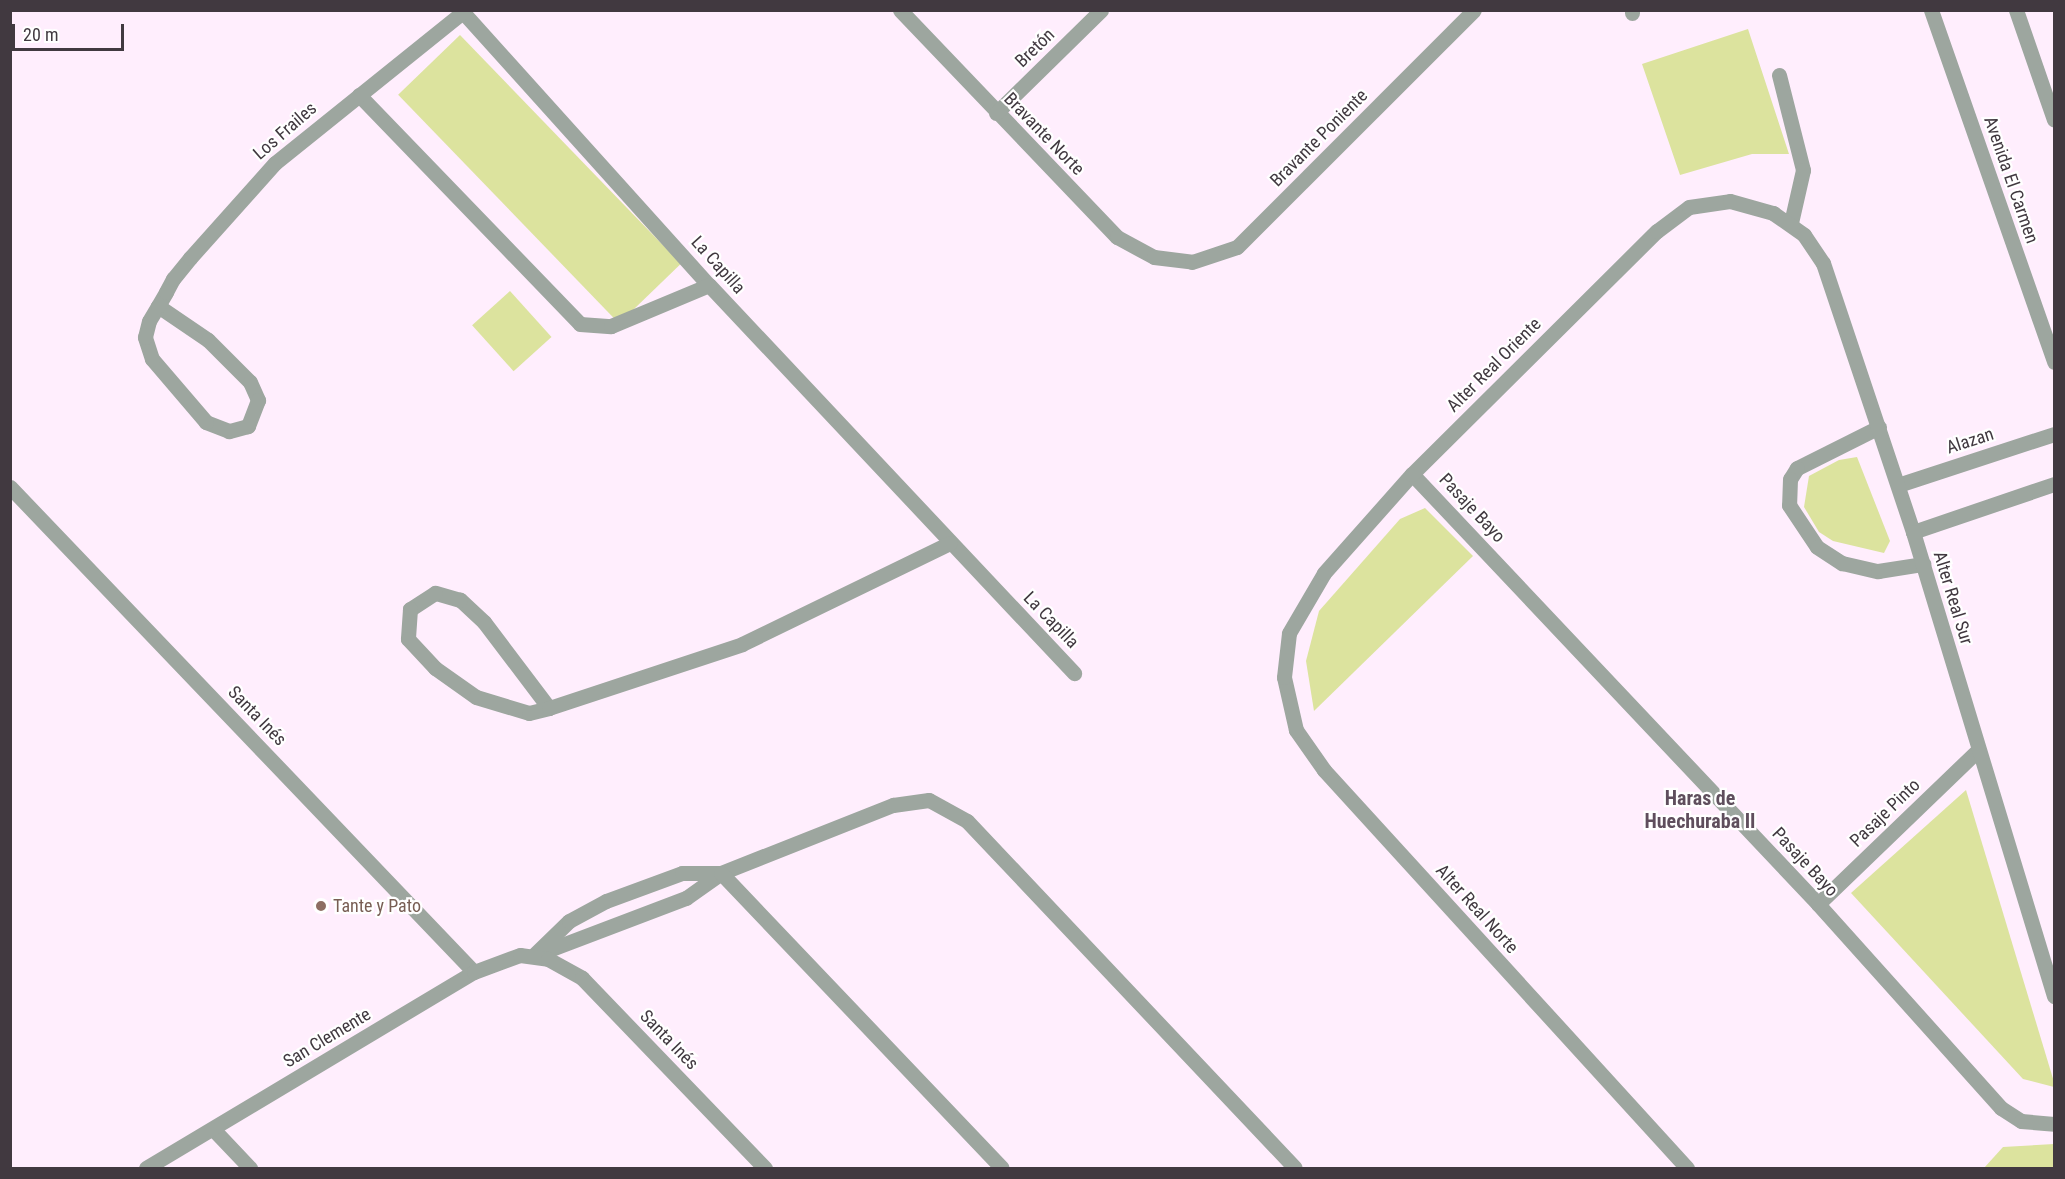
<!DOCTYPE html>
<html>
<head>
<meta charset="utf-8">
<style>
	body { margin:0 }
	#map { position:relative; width:2065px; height:1179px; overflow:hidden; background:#ffeefd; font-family:"Roboto Condensed",sans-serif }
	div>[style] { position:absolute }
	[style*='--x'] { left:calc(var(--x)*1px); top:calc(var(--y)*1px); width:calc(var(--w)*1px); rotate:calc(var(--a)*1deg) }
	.green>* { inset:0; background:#dce39e; transform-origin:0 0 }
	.minor>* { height:15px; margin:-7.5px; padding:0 7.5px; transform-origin:7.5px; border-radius:7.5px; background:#9da69f }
	.tertiary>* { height:15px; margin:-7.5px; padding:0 7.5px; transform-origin:7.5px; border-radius:7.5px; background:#9da69f }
	.dots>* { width:16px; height:16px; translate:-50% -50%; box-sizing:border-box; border:3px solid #fff; border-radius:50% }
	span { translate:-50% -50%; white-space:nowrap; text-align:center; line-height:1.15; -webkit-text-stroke:4.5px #fff; paint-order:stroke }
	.street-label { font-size:18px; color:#413940 }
	.education-label { font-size:18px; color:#785e54 }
	.left { translate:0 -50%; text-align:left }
	.neighbourhood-label { font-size:20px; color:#5f4e5d; font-weight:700 }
	.frame { position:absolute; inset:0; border:12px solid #413940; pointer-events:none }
	.scale { position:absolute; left:12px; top:24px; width:112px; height:27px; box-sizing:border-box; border:3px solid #413940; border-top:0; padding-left:8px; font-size:18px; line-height:21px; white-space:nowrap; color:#413940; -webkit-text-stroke:4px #fff; paint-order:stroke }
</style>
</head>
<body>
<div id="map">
	<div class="green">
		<div style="clip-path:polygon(1748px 29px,1789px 154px,1752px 154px,1680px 175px,1642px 64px)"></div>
		<div style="left:460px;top:35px;width:318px;height:86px;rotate:46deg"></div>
		<div style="left:510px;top:291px;width:62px;height:51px;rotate:48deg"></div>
		<div style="clip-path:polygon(1857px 457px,1890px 541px,1884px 553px,1833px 541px,1819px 532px,1804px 507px,1809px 476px,1839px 460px)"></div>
		<div style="clip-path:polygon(1425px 508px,1473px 556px,1314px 711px,1306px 661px,1319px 611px,1400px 519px)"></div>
		<div style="clip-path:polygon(1966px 790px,2054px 1082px,2054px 1087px,2023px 1079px,1851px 893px)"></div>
		<div style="clip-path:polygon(2054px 1144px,2054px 1168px,1984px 1168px,2003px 1147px)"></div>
	</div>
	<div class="minor">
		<div style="--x:461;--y:10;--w:370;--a:48"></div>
		<div style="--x:709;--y:285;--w:533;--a:46.75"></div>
		<div style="--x:900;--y:10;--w:314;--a:46.3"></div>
		<div style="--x:1117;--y:237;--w:42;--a:28.4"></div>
		<div style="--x:1154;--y:257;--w:38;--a:7"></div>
		<div style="--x:1192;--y:262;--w:47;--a:-18.4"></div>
		<div style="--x:1237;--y:247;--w:335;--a:-45"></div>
		<div style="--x:1632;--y:10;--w:3;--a:90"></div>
		<div style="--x:1779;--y:75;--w:98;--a:75.8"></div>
		<div style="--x:1803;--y:170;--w:54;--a:102.8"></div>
		<div style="--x:359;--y:95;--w:318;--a:46"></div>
		<div style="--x:580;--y:324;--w:31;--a:4"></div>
		<div style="--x:611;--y:326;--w:106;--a:-22.7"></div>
		<div style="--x:996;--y:113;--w:147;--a:-44.4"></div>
		<div style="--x:158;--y:306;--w:60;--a:34.2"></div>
		<div style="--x:208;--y:340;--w:59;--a:45"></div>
		<div style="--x:250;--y:382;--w:20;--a:66"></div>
		<div style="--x:258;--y:400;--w:28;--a:111"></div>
		<div style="--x:248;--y:426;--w:20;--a:165"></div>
		<div style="--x:229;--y:431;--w:25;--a:-159"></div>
		<div style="--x:206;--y:422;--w:83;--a:-130.6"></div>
		<div style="--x:152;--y:359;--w:23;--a:-108"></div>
		<div style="--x:145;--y:337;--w:16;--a:-76"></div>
		<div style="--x:149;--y:321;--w:17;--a:-59"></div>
		<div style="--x:158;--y:306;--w:16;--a:-60"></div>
		<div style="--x:166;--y:292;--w:15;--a:-62"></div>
		<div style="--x:173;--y:279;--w:27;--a:-51"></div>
		<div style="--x:190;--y:258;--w:127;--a:-48.2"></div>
		<div style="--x:275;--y:163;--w:243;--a:-38.8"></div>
		<div style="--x:1879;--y:427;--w:92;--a:153.4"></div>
		<div style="--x:1797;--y:468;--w:13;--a:122"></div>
		<div style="--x:1790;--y:479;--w:26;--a:92"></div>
		<div style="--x:1789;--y:505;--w:50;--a:56.3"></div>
		<div style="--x:1817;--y:547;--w:30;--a:33"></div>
		<div style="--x:1842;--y:563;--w:37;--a:13"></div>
		<div style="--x:1878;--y:571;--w:46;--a:-8.8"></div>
		<div style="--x:1412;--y:474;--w:591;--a:46.64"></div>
		<div style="--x:1818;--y:904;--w:274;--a:48.1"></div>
		<div style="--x:2001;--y:1108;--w:24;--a:33"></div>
		<div style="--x:2021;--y:1121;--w:33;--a:5"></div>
		<div style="--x:1898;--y:485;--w:164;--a:-18.1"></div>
		<div style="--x:10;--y:487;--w:671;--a:46.27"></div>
		<div style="--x:1913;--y:532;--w:149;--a:-18.8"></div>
		<div style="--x:549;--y:708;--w:108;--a:-127.1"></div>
		<div style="--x:484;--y:622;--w:33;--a:-137"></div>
		<div style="--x:460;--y:600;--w:26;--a:-164"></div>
		<div style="--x:435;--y:593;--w:30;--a:147"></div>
		<div style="--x:410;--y:609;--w:30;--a:94"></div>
		<div style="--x:408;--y:639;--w:40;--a:47"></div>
		<div style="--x:435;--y:668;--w:50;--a:35.3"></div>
		<div style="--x:476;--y:697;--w:55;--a:16.8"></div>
		<div style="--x:529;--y:713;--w:21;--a:-14"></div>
		<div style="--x:549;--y:708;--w:203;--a:-18.3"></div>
		<div style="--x:742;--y:644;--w:231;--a:-25.9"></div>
		<div style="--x:1818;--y:904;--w:222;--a:-43.9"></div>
		<div style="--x:533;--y:956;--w:164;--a:-20.8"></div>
		<div style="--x:686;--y:898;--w:43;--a:-35.5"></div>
		<div style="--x:721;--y:873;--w:185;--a:-21.6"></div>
		<div style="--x:893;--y:805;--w:36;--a:-8"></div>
		<div style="--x:929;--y:800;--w:43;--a:28.9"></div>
		<div style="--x:967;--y:821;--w:477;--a:46.6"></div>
		<div style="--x:533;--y:956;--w:50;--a:-44.2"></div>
		<div style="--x:569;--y:921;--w:42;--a:-28.4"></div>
		<div style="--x:606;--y:901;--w:81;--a:-20.2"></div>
		<div style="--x:682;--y:873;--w:39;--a:0"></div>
		<div style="--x:721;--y:873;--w:407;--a:46.4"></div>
		<div style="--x:213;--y:1129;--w:54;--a:46.5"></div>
		<div style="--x:146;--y:1168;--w:382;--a:-30.9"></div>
		<div style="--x:474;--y:972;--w:49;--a:-20.3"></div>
		<div style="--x:520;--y:955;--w:28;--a:8"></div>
		<div style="--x:548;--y:959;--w:39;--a:29"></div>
		<div style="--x:582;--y:978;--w:264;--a:46.1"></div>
		<div style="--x:1687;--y:1168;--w:539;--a:-132.37"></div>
		<div style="--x:1324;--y:770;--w:49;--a:-125"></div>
		<div style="--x:1296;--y:730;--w:54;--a:-102.8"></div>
		<div style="--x:1284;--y:677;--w:44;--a:-83.5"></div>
		<div style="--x:1289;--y:633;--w:69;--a:-59.7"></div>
		<div style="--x:1324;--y:573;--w:132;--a:-48.4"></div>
		<div style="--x:1412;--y:474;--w:345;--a:-44.8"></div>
		<div style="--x:1657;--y:231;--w:40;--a:-37"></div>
		<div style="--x:1689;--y:207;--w:41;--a:-8.3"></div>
		<div style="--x:1730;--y:201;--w:45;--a:15.6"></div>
		<div style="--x:1773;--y:213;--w:38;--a:35"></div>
		<div style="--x:1804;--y:235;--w:34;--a:56"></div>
		<div style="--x:1823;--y:263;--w:284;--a:71.5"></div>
		<div style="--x:1913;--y:532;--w:485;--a:73.1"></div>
	</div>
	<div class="tertiary">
		<div style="--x:1931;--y:10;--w:373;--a:70.7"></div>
		<div style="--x:2016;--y:10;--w:116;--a:70.9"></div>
	</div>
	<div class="dots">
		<div style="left:321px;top:906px;background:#8d6e63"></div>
	</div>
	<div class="street-label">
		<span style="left:1035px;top:48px;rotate:-44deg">Bretón</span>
		<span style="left:285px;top:131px;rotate:-41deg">Los Frailes</span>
		<span style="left:1044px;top:134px;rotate:46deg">Bravante Norte</span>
		<span style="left:1319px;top:138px;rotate:-45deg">Bravante Poniente</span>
		<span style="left:2011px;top:180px;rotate:71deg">Avenida El Carmen</span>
		<span style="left:718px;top:265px;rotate:48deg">La Capilla</span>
		<span style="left:1494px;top:365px;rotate:-45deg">Alter Real Oriente</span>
		<span style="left:1970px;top:441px;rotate:-18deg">Alazan</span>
		<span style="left:1472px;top:508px;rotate:47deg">Pasaje Bayo</span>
		<span style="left:1953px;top:598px;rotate:73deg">Alter Real Sur</span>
		<span style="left:1051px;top:620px;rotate:46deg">La Capilla</span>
		<span style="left:257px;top:716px;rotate:46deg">Santa Inés</span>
		<span style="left:1885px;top:813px;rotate:-44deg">Pasaje Pinto</span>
		<span style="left:1805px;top:862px;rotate:47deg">Pasaje Bayo</span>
		<span style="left:1477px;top:909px;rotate:48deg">Alter Real Norte</span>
		<span style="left:327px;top:1038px;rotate:-31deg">San Clemente</span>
		<span style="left:669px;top:1040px;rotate:46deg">Santa Inés</span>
	</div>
	<div class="education-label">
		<span class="left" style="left:333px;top:906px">Tante y Pato</span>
	</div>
	<div class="neighbourhood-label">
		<span style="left:1700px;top:810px">Haras de<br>Huechuraba II</span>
	</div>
	<div class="frame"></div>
	<div class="scale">20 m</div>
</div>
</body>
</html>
